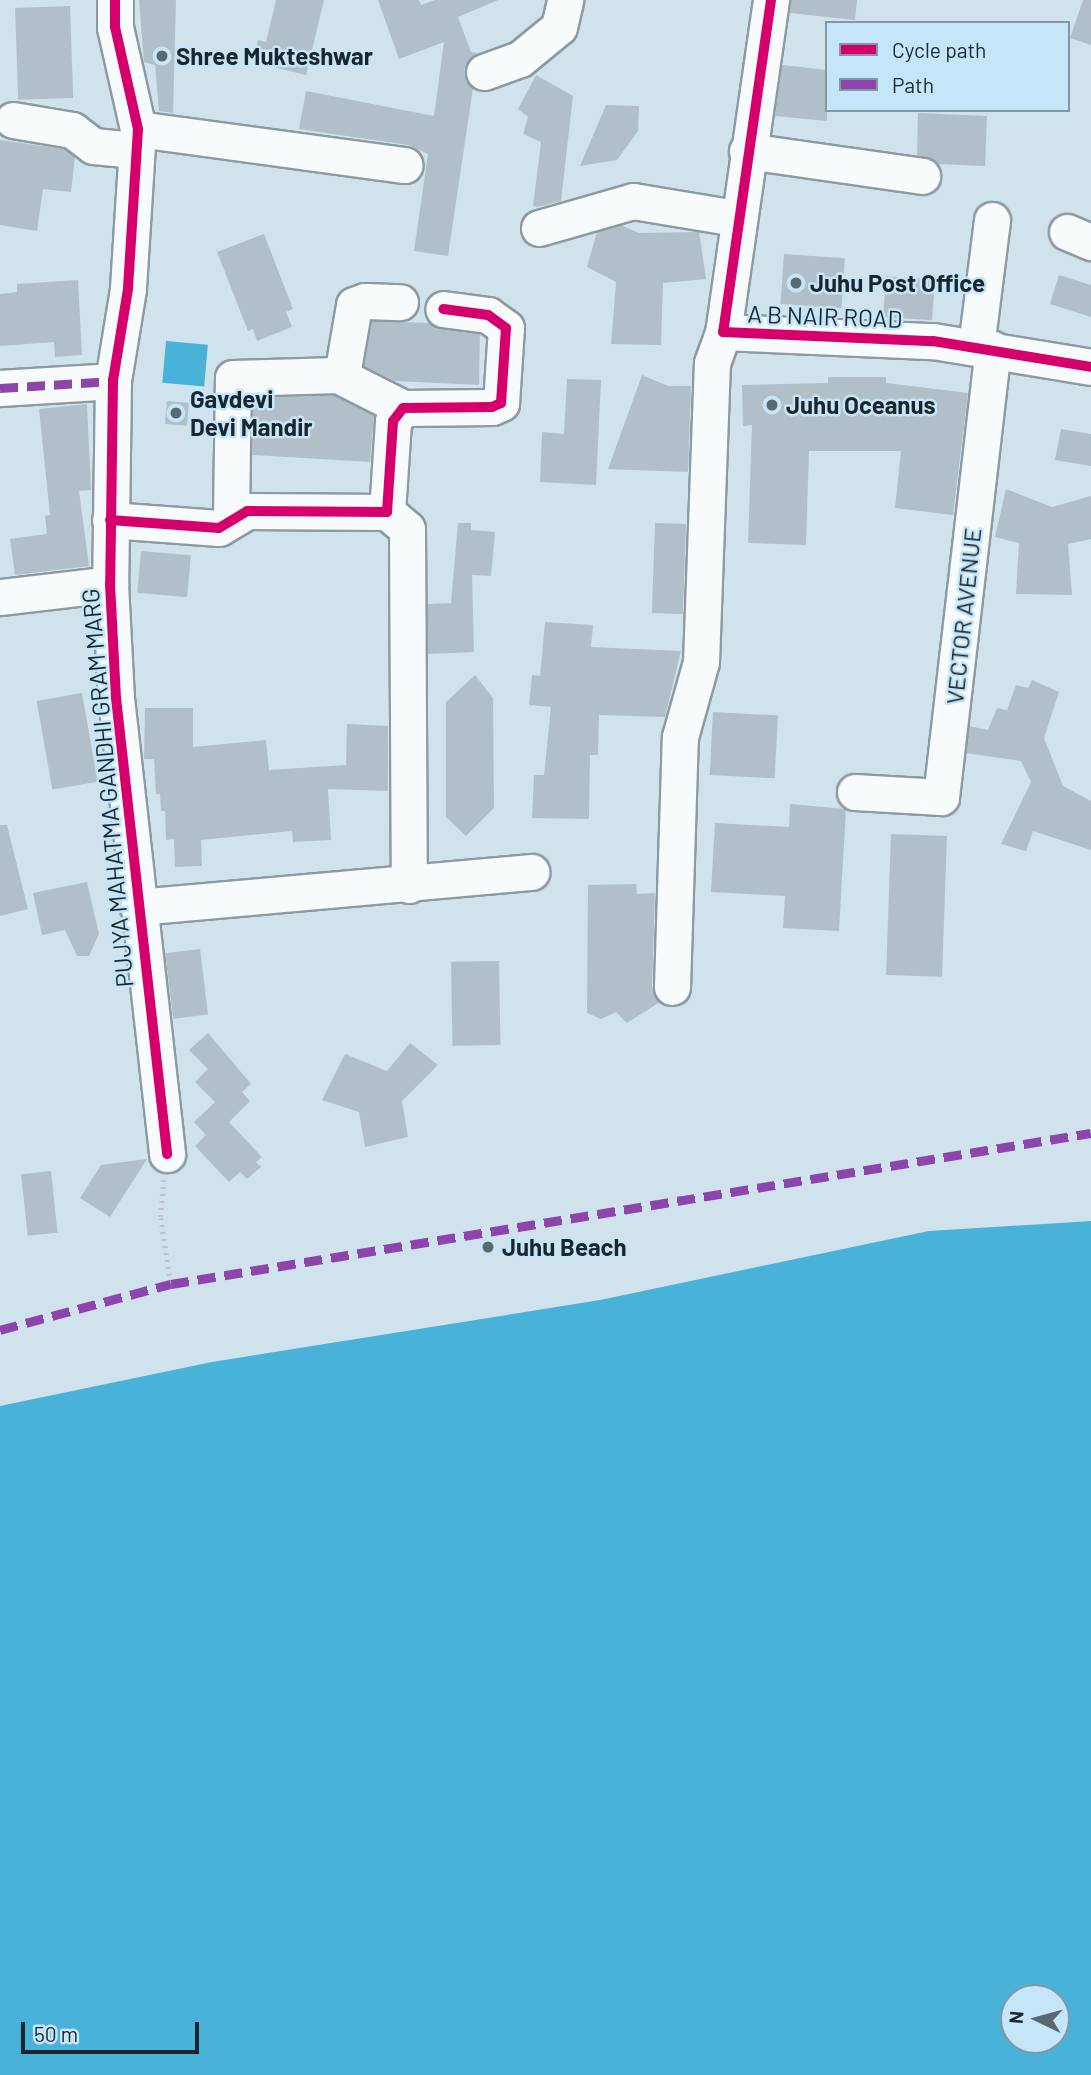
<!DOCTYPE html>
<html>
<head>
<meta charset="utf-8">
<style>
	body { margin:0 }
	#map { position:relative; width:1091px; height:2075px; overflow:hidden; background:#d0e2ec; font-family:Barlow,sans-serif }
	div>[style] { position:absolute }
	[style*='--x'] { left:calc(var(--x)*1px); top:calc(var(--y)*1px); width:calc(var(--w)*1px); rotate:calc(var(--a)*1deg) }
	.water>* { inset:0; background:#49b2d8; transform-origin:0 0 }
	.building>* { inset:0; background:#b1c0c8; transform-origin:0 0 }
	.path>* { height:4.5px; margin-top:-2.25px; transform-origin:0; background:repeating-linear-gradient(90deg,#bec4c8 0 2px,transparent 0 7px) }
	.roads { filter:drop-shadow(2px 0 #8c9aa2) drop-shadow(-2px 0 #8c9aa2) drop-shadow(0 2px #8c9aa2) drop-shadow(0 -2px #8c9aa2) }
	.minor>* { height:35px; margin:-17.5px; padding:0 17.5px; transform-origin:17.5px; border-radius:17.5px; background:#f8fbfc }
	.quiet>* { height:9px; margin-top:-4.5px; transform-origin:0; background:repeating-linear-gradient(90deg,#8e44ad 0 18px,transparent 0 27px) }
	.cycleway>* { height:10px; margin:-5px; padding:0 5px; transform-origin:5px; border-radius:5px; background:#d6006c }
	.dots>* { width:19px; height:19px; translate:-50% -50%; box-sizing:border-box; border:4px solid #c4e6f8; border-radius:50% }
	span { translate:-50% -50%; white-space:nowrap; text-align:center; line-height:1.15; -webkit-text-stroke:5px #c4e6f8; paint-order:stroke }
	.poi-label { font-size:24px; color:#1a262d; font-weight:700 }
	.left { translate:0 -50%; text-align:left }
	.street-label { font-size:24px; color:#1a262d }
	.legend { position:absolute; left:825px; top:21px; width:245px; height:91px; box-sizing:border-box; background:#c4e6f8; border:2px solid #8099a7; margin:0; padding:9px 12px; list-style:none; font-size:21px; color:#1a262d }
	.legend li { display:flex; align-items:center; gap:14px; height:35px }
	.legend b { width:35px; border:2px solid #8099a7 }
	.north { position:absolute; left:1000px; top:1984px; width:70px; height:70px; box-sizing:border-box; background:#c4e6f8; border:2px solid #8099a7; border-radius:50%; rotate:275deg; font-size:19px; font-weight:700; line-height:28px; text-align:center; color:#1a262d }
	.north::after { content:''; display:block; margin:auto; width:24px; height:32px; background:#5a6870; clip-path:polygon(50% 0,100% 100%,50% 72%,0 100%) }
	.scale { position:absolute; left:21px; top:2022px; width:178px; height:32px; box-sizing:border-box; border:4px solid #1a262d; border-top:0; padding-left:9px; font-size:21px; line-height:24px; white-space:nowrap; color:#1a262d; -webkit-text-stroke:5px #c4e6f8; paint-order:stroke }
</style>
</head>
<body>
<div id="map">
	<div class="water">
		<div style="left:166px;top:341px;width:42px;height:42px;rotate:5deg"></div>
		<div style="clip-path:polygon(evenodd,1091px 1221px,1091px 2075px,0 2075px,0 1406px,212px 1362px,600px 1300px,929px 1231px,1091px 1221px,1014px 1998px,1056px 1998px,1056px 2040px,1014px 2040px,1014px 1998px)"></div>
	</div>
	<div class="building">
		<div style="clip-path:polygon(139px 0,176px 0,173px 113px,159px 111px,155px 65px,144px 62px)"></div>
		<div style="clip-path:polygon(276px 0,324px 0,306px 75px,253px 62px,258px 40px,266px 42px)"></div>
		<div style="clip-path:polygon(378px 0,419px 0,421px 5px,435px 0,498px 0,458px 17px,471px 52px,477px 53px,464px 69px,473px 88px,448px 256px,414px 251px,428px 154px,408px 145px,299px 129px,306px 91px,434px 116px,444px 42px,399px 59px)"></div>
		<div style="clip-path:polygon(791px 0,857px 0,855px 20px,790px 13px)"></div>
		<div style="clip-path:polygon(1083px 0,1091px 0,1091px 45px,1070px 38px)"></div>
		<div style="left:70px;top:6px;width:92px;height:55px;rotate:88deg"></div>
		<div style="clip-path:polygon(782px 65px,827px 70px,827px 121px,775px 116px)"></div>
		<div style="clip-path:polygon(536px 75px,573px 96px,561px 201px,538px 207px,533px 206px,541px 142px,523px 134px,528px 117px,518px 109px)"></div>
		<div style="clip-path:polygon(606px 105px,639px 106px,638px 131px,617px 160px,580px 166px)"></div>
		<div style="clip-path:polygon(918px 113px,987px 116px,985px 166px,938px 164px,917px 155px)"></div>
		<div style="clip-path:polygon(0 140px,64px 149px,75px 157px,71px 192px,43px 189px,37px 231px,0 225px)"></div>
		<div style="clip-path:polygon(621px 225px,639px 233px,699px 232px,706px 279px,663px 283px,661px 345px,611px 344px,616px 282px,587px 267px,597px 232px)"></div>
		<div style="clip-path:polygon(264px 234px,293px 309px,286px 312px,292px 327px,257px 341px,253px 329px,248px 331px,217px 252px)"></div>
		<div style="left:784px;top:254px;width:61px;height:50px;rotate:4deg"></div>
		<div style="clip-path:polygon(1059px 275px,1091px 285px,1091px 317px,1050px 304px)"></div>
		<div style="left:886px;top:276px;width:49px;height:41px;rotate:4deg"></div>
		<div style="clip-path:polygon(78px 280px,82px 355px,55px 357px,54px 342px,0 346px,0 294px,17px 292px,17px 284px)"></div>
		<div style="clip-path:polygon(372px 321px,429px 323px,480px 334px,479px 385px,395px 381px,364px 366px)"></div>
		<div style="clip-path:polygon(642px 375px,668px 386px,691px 386px,688px 472px,608px 469px)"></div>
		<div style="clip-path:polygon(828px 377px,886px 377px,886px 383px,968px 393px,953px 515px,895px 508px,901px 451px,809px 451px,806px 545px,748px 543px,752px 425px,743px 426px,742px 385px,828px 383px)"></div>
		<div style="clip-path:polygon(567px 379px,601px 380px,596px 485px,540px 482px,542px 432px,564px 434px)"></div>
		<div style="clip-path:polygon(333px 395px,374px 416px,370px 462px,252px 455px,253px 398px)"></div>
		<div style="left:167px;top:401px;width:22px;height:23px;rotate:5deg"></div>
		<div style="clip-path:polygon(87px 404px,91px 490px,79px 491px,89px 566px,15px 575px,10px 539px,47px 534px,45px 516px,50px 515px,39px 409px)"></div>
		<div style="clip-path:polygon(1061px 429px,1091px 434px,1091px 466px,1055px 460px)"></div>
		<div style="clip-path:polygon(1006px 489px,1052px 507px,1091px 496px,1091px 539px,1068px 544px,1072px 595px,1016px 594px,1019px 543px,995px 537px)"></div>
		<div style="clip-path:polygon(458px 523px,471px 523px,471px 530px,495px 532px,491px 576px,472px 575px,474px 652px,428px 654px,428px 604px,451px 603px)"></div>
		<div style="left:655px;top:523px;width:31px;height:90px;rotate:2deg"></div>
		<div style="left:141px;top:551px;width:50px;height:42px;rotate:5deg"></div>
		<div style="clip-path:polygon(545px 622px,593px 625px,591px 647px,681px 651px,665px 717px,599px 715px,598px 755px,590px 755px,589px 819px,532px 818px,534px 775px,544px 775px,551px 707px,529px 705px,532px 675px,540px 676px)"></div>
		<div style="clip-path:polygon(475px 675px,493px 698px,494px 808px,466px 836px,446px 817px,446px 702px)"></div>
		<div style="clip-path:polygon(1032px 680px,1059px 692px,1044px 738px,1063px 786px,1091px 801px,1091px 850px,1033px 831px,1026px 851px,1001px 844px,1031px 782px,1021px 761px,966px 753px,969px 726px,988px 730px,997px 708px,1007px 710px,1016px 685px,1028px 688px)"></div>
		<div style="left:82px;top:693px;width:90px;height:46px;rotate:80deg"></div>
		<div style="clip-path:polygon(145px 708px,193px 708px,193px 747px,266px 740px,269px 770px,346px 765px,347px 724px,388px 726px,388px 791px,328px 789px,331px 840px,293px 842px,292px 831px,201px 840px,202px 866px,175px 867px,174px 839px,166px 840px,165px 811px,161px 811px,160px 794px,156px 794px,154px 759px,144px 759px)"></div>
		<div style="left:713px;top:712px;width:65px;height:63px;rotate:3deg"></div>
		<div style="clip-path:polygon(790px 804px,846px 809px,839px 931px,783px 928px,785px 896px,711px 892px,715px 823px,789px 827px)"></div>
		<div style="clip-path:polygon(0 825px,7px 825px,28px 909px,0 916px)"></div>
		<div style="left:891px;top:834px;width:56px;height:141px;rotate:2deg"></div>
		<div style="clip-path:polygon(87px 882px,99px 934px,89px 956px,77px 956px,65px 930px,42px 935px,33px 893px)"></div>
		<div style="clip-path:polygon(636px 884px,637px 894px,655px 893px,652px 986px,660px 1002px,627px 1023px,616px 1012px,601px 1019px,587px 1013px,588px 885px)"></div>
		<div style="left:200px;top:949px;width:66px;height:35px;rotate:83deg"></div>
		<div style="left:499px;top:961px;width:84px;height:48px;rotate:89deg"></div>
		<div style="clip-path:polygon(208px 1033px,251px 1084px,242px 1092px,250px 1101px,229px 1122px,262px 1157px,256px 1162px,261px 1167px,247px 1179px,240px 1172px,229px 1182px,195px 1146px,206px 1135px,194px 1122px,215px 1102px,195px 1082px,208px 1069px,189px 1050px)"></div>
		<div style="clip-path:polygon(410px 1043px,438px 1065px,402px 1101px,408px 1137px,365px 1147px,359px 1112px,322px 1100px,345px 1054px,387px 1071px)"></div>
		<div style="clip-path:polygon(147px 1159px,110px 1217px,80px 1198px,101px 1165px)"></div>
		<div style="left:51px;top:1171px;width:62px;height:30px;rotate:84deg"></div>
	</div>
	<div class="path">
		<div style="--x:164;--y:1180;--w:38;--a:95"></div>
		<div style="--x:161;--y:1218;--w:67;--a:81.4"></div>
	</div>
	<div class="roads">
		<div class="minor">
			<div style="--x:115;--y:0;--w:27;--a:90"></div>
			<div style="--x:115;--y:27;--w:105;--a:77.3"></div>
			<div style="--x:138;--y:129;--w:160;--a:93.6"></div>
			<div style="--x:128;--y:289;--w:93;--a:99.3"></div>
			<div style="--x:113;--y:381;--w:203;--a:90.8"></div>
			<div style="--x:110;--y:584;--w:114;--a:87"></div>
			<div style="--x:116;--y:698;--w:459;--a:83.6"></div>
			<div style="--x:771;--y:0;--w:335;--a:98.2"></div>
			<div style="--x:723;--y:332;--w:210;--a:2.5"></div>
			<div style="--x:933;--y:341;--w:160;--a:9.3"></div>
			<div style="--x:484;--y:72;--w:38;--a:-20"></div>
			<div style="--x:520;--y:59;--w:50;--a:-39.4"></div>
			<div style="--x:559;--y:27;--w:28;--a:-77"></div>
			<div style="--x:13;--y:120;--w:60;--a:9.6"></div>
			<div style="--x:72;--y:130;--w:26;--a:37"></div>
			<div style="--x:93;--y:146;--w:43;--a:5.3"></div>
			<div style="--x:138;--y:129;--w:269;--a:7.7"></div>
			<div style="--x:747;--y:151;--w:177;--a:8.1"></div>
			<div style="--x:539;--y:228;--w:98;--a:-16"></div>
			<div style="--x:633;--y:201;--w:104;--a:9.4"></div>
			<div style="--x:1067;--y:232;--w:26;--a:23"></div>
			<div style="--x:976;--y:347;--w:128;--a:-82.8"></div>
			<div style="--x:338;--y:375;--w:73;--a:26.9"></div>
			<div style="--x:0;--y:388;--w:113;--a:-3.5"></div>
			<div style="--x:387;--y:512;--w:26;--a:40"></div>
			<div style="--x:407;--y:529;--w:356;--a:89.7"></div>
			<div style="--x:231;--y:518;--w:140;--a:-89.2"></div>
			<div style="--x:233;--y:378;--w:105;--a:-1.6"></div>
			<div style="--x:338;--y:375;--w:8;--a:-50"></div>
			<div style="--x:343;--y:369;--w:65;--a:-80.2"></div>
			<div style="--x:354;--y:305;--w:12;--a:-20"></div>
			<div style="--x:365;--y:301;--w:35;--a:2"></div>
			<div style="--x:110;--y:520;--w:109;--a:4.2"></div>
			<div style="--x:219;--y:528;--w:33;--a:-31"></div>
			<div style="--x:247;--y:511;--w:140;--a:0.4"></div>
			<div style="--x:387;--y:512;--w:91;--a:-86.2"></div>
			<div style="--x:393;--y:421;--w:16;--a:-52"></div>
			<div style="--x:403;--y:408;--w:89;--a:-0.6"></div>
			<div style="--x:492;--y:407;--w:10;--a:-24"></div>
			<div style="--x:501;--y:403;--w:75;--a:-86.2"></div>
			<div style="--x:506;--y:328;--w:22;--a:-144"></div>
			<div style="--x:488;--y:315;--w:45;--a:-172.4"></div>
			<div style="--x:0;--y:597;--w:111;--a:-6.7"></div>
			<div style="--x:855;--y:792;--w:86;--a:3.3"></div>
			<div style="--x:941;--y:797;--w:451;--a:-83.4"></div>
			<div style="--x:138;--y:907;--w:395;--a:-5.1"></div>
			<div style="--x:672;--y:987;--w:250;--a:-88.2"></div>
			<div style="--x:680;--y:737;--w:78;--a:-74.4"></div>
			<div style="--x:701;--y:662;--w:299;--a:-87.9"></div>
			<div style="--x:712;--y:363;--w:33;--a:-70"></div>
		</div>
	</div>
	<div class="quiet">
		<div style="--x:0;--y:388;--w:113;--a:-3.5"></div>
		<div style="--x:0;--y:1330;--w:177;--a:-15.1"></div>
		<div style="--x:171;--y:1284;--w:932;--a:-9.32"></div>
	</div>
	<div class="cycleway">
		<div style="--x:115;--y:0;--w:27;--a:90"></div>
		<div style="--x:115;--y:27;--w:105;--a:77.3"></div>
		<div style="--x:138;--y:129;--w:160;--a:93.6"></div>
		<div style="--x:128;--y:289;--w:93;--a:99.3"></div>
		<div style="--x:113;--y:381;--w:203;--a:90.8"></div>
		<div style="--x:110;--y:584;--w:114;--a:87"></div>
		<div style="--x:116;--y:698;--w:459;--a:83.6"></div>
		<div style="--x:771;--y:0;--w:335;--a:98.2"></div>
		<div style="--x:723;--y:332;--w:210;--a:2.5"></div>
		<div style="--x:933;--y:341;--w:160;--a:9.3"></div>
		<div style="--x:110;--y:520;--w:109;--a:4.2"></div>
		<div style="--x:219;--y:528;--w:33;--a:-31"></div>
		<div style="--x:247;--y:511;--w:140;--a:0.4"></div>
		<div style="--x:387;--y:512;--w:91;--a:-86.2"></div>
		<div style="--x:393;--y:421;--w:16;--a:-52"></div>
		<div style="--x:403;--y:408;--w:89;--a:-0.6"></div>
		<div style="--x:492;--y:407;--w:10;--a:-24"></div>
		<div style="--x:501;--y:403;--w:75;--a:-86.2"></div>
		<div style="--x:506;--y:328;--w:22;--a:-144"></div>
		<div style="--x:488;--y:315;--w:45;--a:-172.4"></div>
	</div>
	<div class="dots">
		<div style="left:162px;top:56px;background:#5a6870"></div>
		<div style="left:796px;top:283px;background:#5a6870"></div>
		<div style="left:772px;top:405px;background:#5a6870"></div>
		<div style="left:176px;top:413px;background:#5a6870"></div>
		<div style="left:488px;top:1247px;background:#5a6870"></div>
	</div>
	<div class="poi-label">
		<span class="left" style="left:176px;top:56px">Shree Mukteshwar</span>
		<span class="left" style="left:810px;top:283px">Juhu Post Office</span>
		<span class="left" style="left:190px;top:413px">Gavdevi<br>Devi Mandir</span>
		<span class="left" style="left:786px;top:405px">Juhu Oceanus</span>
		<span class="left" style="left:502px;top:1247px">Juhu Beach</span>
	</div>
	<div class="street-label">
		<span style="left:825px;top:316px;rotate:2deg">A B NAIR ROAD</span>
		<span style="left:963px;top:616px;rotate:-84deg">VECTOR AVENUE</span>
		<span style="left:107px;top:788px;rotate:-95deg">PUJYA MAHATMA GANDHI GRAM MARG</span>
	</div>
	<ul class="legend">
	<li><b style="height:9px;background:#d6006c"></b>Cycle path</li>
	<li><b style="height:9px;background:#8e44ad"></b>Path</li>
	</ul>
	<div class="north">N</div>
	<div class="scale">50 m</div>
</div>
</body>
</html>
